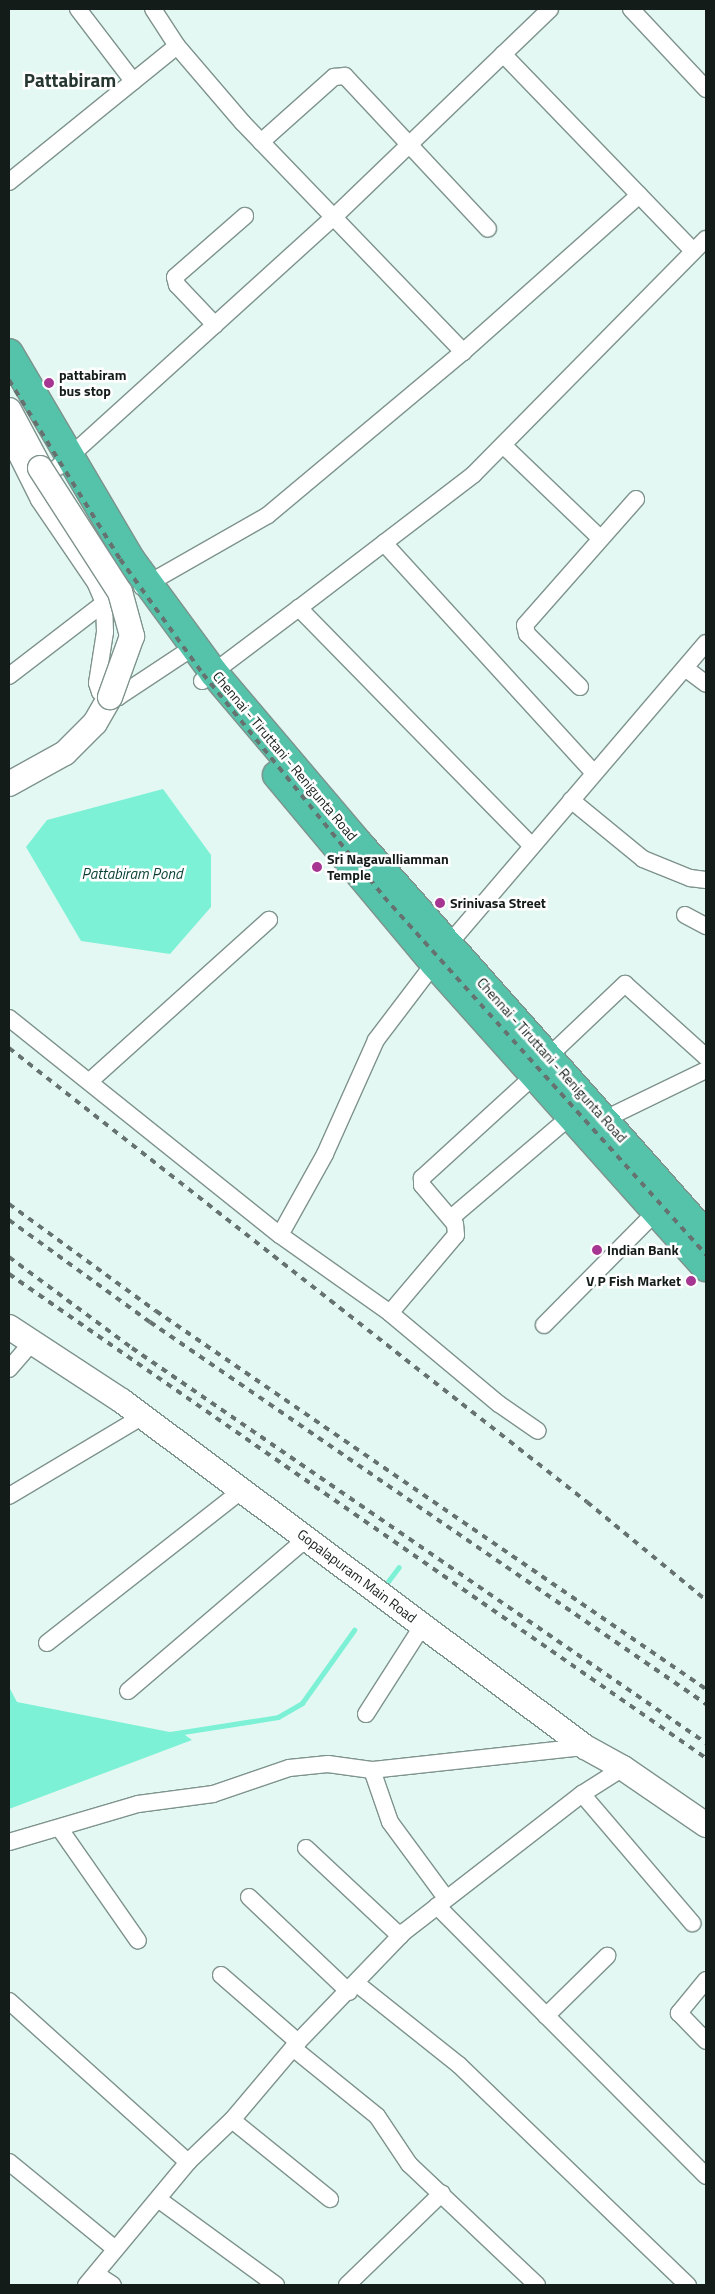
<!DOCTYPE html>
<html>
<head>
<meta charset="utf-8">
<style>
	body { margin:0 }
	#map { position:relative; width:715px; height:2294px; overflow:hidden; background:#e3f8f2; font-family:"Titillium Web",sans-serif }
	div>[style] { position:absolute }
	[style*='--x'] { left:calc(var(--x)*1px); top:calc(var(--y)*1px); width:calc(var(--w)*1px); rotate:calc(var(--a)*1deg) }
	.water>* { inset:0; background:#7cf1d6 }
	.stream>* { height:5px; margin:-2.5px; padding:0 2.5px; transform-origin:2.5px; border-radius:2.5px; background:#7cf1d6 }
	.roads { filter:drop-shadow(1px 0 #7f938d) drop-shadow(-1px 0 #7f938d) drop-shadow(0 1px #7f938d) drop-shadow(0 -1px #7f938d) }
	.street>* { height:16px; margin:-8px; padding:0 8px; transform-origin:8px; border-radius:8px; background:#fff }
	.secondary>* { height:24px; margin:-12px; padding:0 12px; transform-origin:12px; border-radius:12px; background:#fff }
	.highway>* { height:28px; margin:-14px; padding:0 14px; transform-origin:14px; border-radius:14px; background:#55c2aa }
	.rail>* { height:4px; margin-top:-2px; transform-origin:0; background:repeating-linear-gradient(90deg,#65726f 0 6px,transparent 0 12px) }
	.bridges { filter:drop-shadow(1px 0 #7f938d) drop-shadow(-1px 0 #7f938d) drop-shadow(0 1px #7f938d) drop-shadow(0 -1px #7f938d) }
	.secondary-bridge>* { height:24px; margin:-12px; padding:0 12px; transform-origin:12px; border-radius:12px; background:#fff }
	.dots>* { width:14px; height:14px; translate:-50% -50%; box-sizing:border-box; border:2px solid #fff; border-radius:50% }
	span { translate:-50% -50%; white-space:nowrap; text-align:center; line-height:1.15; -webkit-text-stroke:5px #fff; paint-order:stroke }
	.poi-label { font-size:14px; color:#141c1a; font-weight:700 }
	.left { translate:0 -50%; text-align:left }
	.right { translate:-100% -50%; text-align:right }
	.street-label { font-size:14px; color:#141c1a }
	.water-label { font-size:15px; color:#073f34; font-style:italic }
	.district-label { font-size:19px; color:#263732; font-weight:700 }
	.frame { position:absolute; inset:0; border:10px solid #141c1a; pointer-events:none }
</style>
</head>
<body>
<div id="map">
	<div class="water">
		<div style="clip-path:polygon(163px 789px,211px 855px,211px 907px,170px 954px,81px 941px,26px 847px,47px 820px)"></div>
		<div style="clip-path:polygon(9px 1687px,17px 1702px,185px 1735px,192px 1740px,9px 1809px)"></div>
	</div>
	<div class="stream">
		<div style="--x:386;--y:1584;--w:21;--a:-53"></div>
		<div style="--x:170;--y:1734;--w:109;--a:-8.9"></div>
		<div style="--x:278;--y:1717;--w:28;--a:-30"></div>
		<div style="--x:302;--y:1703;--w:90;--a:-54.5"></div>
	</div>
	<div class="roads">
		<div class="street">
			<div style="--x:78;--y:9;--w:91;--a:52.6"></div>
			<div style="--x:153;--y:9;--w:44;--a:57"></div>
			<div style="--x:177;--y:46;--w:101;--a:49.4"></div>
			<div style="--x:243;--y:123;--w:318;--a:46.1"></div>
			<div style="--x:631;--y:9;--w:110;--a:46.8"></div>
			<div style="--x:503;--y:54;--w:274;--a:46"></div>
			<div style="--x:261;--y:142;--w:98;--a:-41.7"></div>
			<div style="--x:334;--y:77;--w:11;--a:-5"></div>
			<div style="--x:345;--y:76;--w:209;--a:46.9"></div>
			<div style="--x:9;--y:182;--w:216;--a:-39"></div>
			<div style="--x:215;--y:325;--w:55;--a:-133.5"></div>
			<div style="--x:177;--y:285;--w:8;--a:-104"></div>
			<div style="--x:175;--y:277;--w:93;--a:-41.1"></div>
			<div style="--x:9;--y:440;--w:67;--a:63.4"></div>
			<div style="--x:39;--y:500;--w:102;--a:55.8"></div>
			<div style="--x:96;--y:584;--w:21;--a:67"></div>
			<div style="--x:104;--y:603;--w:29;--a:88"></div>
			<div style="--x:105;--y:632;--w:52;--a:98.9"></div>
			<div style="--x:97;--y:683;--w:9;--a:72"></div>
			<div style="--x:100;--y:692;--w:19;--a:16"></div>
			<div style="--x:118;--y:697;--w:92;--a:-33.5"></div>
			<div style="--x:503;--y:445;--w:134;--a:43.8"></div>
			<div style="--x:58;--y:467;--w:371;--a:-42.2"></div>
			<div style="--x:333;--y:218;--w:301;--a:-43.9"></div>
			<div style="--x:384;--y:543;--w:311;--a:47.6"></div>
			<div style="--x:142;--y:587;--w:145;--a:-29.7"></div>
			<div style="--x:268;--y:515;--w:254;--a:-39.9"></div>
			<div style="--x:463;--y:352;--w:236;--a:-41.7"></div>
			<div style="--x:685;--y:668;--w:26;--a:37"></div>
			<div style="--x:9;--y:676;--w:120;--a:-37.5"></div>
			<div style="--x:202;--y:681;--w:121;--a:-37"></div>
			<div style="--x:580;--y:687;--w:75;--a:-135"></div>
			<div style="--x:527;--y:634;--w:9;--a:-103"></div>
			<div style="--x:525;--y:625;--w:168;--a:-48.6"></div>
			<div style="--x:571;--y:800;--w:93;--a:39.3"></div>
			<div style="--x:643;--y:859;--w:51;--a:22"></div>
			<div style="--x:690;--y:878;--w:16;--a:7"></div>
			<div style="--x:531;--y:845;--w:332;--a:-134.4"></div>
			<div style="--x:299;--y:608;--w:220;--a:-37.4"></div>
			<div style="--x:474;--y:474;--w:330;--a:-45.4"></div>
			<div style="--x:685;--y:915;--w:24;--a:28"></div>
			<div style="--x:9;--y:1018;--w:347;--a:38.7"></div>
			<div style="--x:280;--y:1235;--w:135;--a:35.3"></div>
			<div style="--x:390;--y:1313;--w:142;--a:39.9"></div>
			<div style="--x:499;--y:1404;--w:47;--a:34.7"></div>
			<div style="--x:549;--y:1056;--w:105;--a:-43.5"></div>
			<div style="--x:625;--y:984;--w:109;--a:42"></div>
			<div style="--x:90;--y:1081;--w:241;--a:-42"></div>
			<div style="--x:605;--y:1119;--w:112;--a:-25.9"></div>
			<div style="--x:451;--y:1218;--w:159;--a:-40.4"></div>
			<div style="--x:280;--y:1235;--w:93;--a:-60.9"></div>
			<div style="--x:325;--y:1154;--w:125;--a:-65.9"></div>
			<div style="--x:376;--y:1040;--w:119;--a:-52.8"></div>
			<div style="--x:448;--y:945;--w:397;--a:-49.5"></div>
			<div style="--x:390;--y:1313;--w:102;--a:-49.8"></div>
			<div style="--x:456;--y:1235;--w:11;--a:-95"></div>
			<div style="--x:455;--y:1224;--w:51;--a:-130.2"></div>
			<div style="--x:422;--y:1185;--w:7;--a:-90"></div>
			<div style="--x:422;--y:1178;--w:154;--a:-42.4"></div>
			<div style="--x:544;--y:1325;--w:161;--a:-45.3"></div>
			<div style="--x:9;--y:1369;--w:37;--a:-49"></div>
			<div style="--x:9;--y:1496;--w:152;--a:-30.8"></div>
			<div style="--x:47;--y:1643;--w:246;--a:-38.1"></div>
			<div style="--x:128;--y:1691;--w:235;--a:-40.5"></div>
			<div style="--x:366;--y:1714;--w:106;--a:-57.4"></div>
			<div style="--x:372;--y:1770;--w:55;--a:70.9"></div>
			<div style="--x:390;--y:1822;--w:94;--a:53.6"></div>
			<div style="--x:582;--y:1794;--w:170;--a:49.5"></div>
			<div style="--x:60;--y:1829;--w:136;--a:55.1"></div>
			<div style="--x:9;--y:1842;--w:134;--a:-16.4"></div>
			<div style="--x:138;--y:1804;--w:76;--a:-7.6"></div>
			<div style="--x:213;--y:1794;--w:80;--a:-18.9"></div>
			<div style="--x:289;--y:1768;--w:39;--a:-6"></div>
			<div style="--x:328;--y:1764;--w:44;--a:7.8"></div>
			<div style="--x:372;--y:1770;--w:214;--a:-6.2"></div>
			<div style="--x:306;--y:1848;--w:129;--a:43.1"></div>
			<div style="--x:249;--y:1897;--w:138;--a:43.5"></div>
			<div style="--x:437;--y:1906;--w:381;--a:45.1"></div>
			<div style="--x:221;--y:1975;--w:102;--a:41"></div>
			<div style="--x:706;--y:1980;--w:43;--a:129.3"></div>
			<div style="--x:679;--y:2013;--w:39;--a:46"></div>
			<div style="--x:356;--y:1983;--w:132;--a:38.5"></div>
			<div style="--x:459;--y:2065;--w:318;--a:43.9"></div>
			<div style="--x:9;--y:2001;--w:241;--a:42"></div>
			<div style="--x:546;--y:2016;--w:86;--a:-44.5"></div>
			<div style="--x:293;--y:2048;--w:108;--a:39"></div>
			<div style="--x:377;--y:2116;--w:58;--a:56.3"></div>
			<div style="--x:409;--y:2164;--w:176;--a:43.4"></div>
			<div style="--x:232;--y:2120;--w:126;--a:38.9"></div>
			<div style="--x:9;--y:2162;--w:136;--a:39.3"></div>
			<div style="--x:158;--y:2199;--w:146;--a:36.1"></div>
			<div style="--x:96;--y:2274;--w:20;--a:33"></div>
			<div style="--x:86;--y:2285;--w:160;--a:-50.3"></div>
			<div style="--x:188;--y:2162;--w:61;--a:-43.7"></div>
			<div style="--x:232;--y:2120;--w:102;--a:-49.8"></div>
			<div style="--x:298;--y:2042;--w:153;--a:-46.1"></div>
			<div style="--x:404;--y:1932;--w:225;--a:-37.8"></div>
			<div style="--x:582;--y:1794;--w:49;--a:-32.4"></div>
			<div style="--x:347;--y:2285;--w:132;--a:-44.1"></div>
		</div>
		<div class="secondary">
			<div style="--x:9;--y:410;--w:66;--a:61.9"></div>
			<div style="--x:9;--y:784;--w:64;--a:-29"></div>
			<div style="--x:65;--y:753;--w:42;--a:-45"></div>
			<div style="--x:95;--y:723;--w:30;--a:-60"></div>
			<div style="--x:9;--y:1327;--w:135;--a:33.2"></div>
			<div style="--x:122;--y:1401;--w:578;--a:36.77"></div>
			<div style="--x:585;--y:1747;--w:43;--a:28.9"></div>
			<div style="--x:623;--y:1768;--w:101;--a:34.5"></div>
		</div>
		<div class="highway">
			<div style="--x:9;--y:353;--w:240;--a:59.5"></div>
			<div style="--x:131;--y:560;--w:140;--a:53.7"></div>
			<div style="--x:214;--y:673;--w:226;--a:49.7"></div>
			<div style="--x:360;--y:845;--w:521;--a:48.42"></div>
			<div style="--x:277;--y:775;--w:245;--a:50.1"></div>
			<div style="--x:434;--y:963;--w:408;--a:48.2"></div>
		</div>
	</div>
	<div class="rail">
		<div style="--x:9;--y:380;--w:211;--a:58.2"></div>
		<div style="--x:120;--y:559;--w:142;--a:54.2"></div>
		<div style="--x:203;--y:674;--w:287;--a:50.9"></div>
		<div style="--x:384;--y:897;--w:482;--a:48"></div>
		<div style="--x:9;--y:1048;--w:735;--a:38.15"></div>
		<div style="--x:587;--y:1502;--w:154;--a:39.5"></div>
		<div style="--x:9;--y:1204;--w:182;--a:36.1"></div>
		<div style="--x:156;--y:1311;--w:667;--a:34.5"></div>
		<div style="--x:9;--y:1220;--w:174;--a:35.9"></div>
		<div style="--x:150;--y:1322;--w:675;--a:34.49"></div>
		<div style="--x:9;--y:1257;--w:153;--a:36.5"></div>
		<div style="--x:132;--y:1348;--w:697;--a:34.53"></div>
		<div style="--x:9;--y:1274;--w:849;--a:34.78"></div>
	</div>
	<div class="bridges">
		<div class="secondary-bridge">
			<div style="--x:40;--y:468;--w:148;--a:57.2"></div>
			<div style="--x:120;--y:592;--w:46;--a:74.7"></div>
			<div style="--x:132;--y:636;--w:65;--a:109.8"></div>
		</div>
	</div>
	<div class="dots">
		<div style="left:49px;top:383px;background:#a63692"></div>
		<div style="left:317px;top:867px;background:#a63692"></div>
		<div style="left:440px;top:903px;background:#a63692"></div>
		<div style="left:597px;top:1250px;background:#a63692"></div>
		<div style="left:691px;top:1281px;background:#a63692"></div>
	</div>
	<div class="poi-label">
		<span class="left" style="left:59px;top:383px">pattabiram<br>bus stop</span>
		<span class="left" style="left:327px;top:867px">Sri Nagavalliamman<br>Temple</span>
		<span class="left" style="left:450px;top:903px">Srinivasa Street</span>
		<span class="left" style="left:607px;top:1250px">Indian Bank</span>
		<span class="right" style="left:681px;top:1281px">V P Fish Market</span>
	</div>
	<div class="street-label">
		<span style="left:285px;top:756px;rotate:50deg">Chennai - Tiruttani - Renigunta Road</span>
		<span style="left:552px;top:1060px;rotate:48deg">Chennai - Tiruttani - Renigunta Road</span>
		<span style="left:357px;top:1576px;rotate:37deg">Gopalapuram Main Road</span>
	</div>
	<div class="water-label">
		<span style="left:132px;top:874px">Pattabiram Pond</span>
	</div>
	<div class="district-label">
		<span style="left:70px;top:80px">Pattabiram</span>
	</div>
	<div class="frame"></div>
</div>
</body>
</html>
